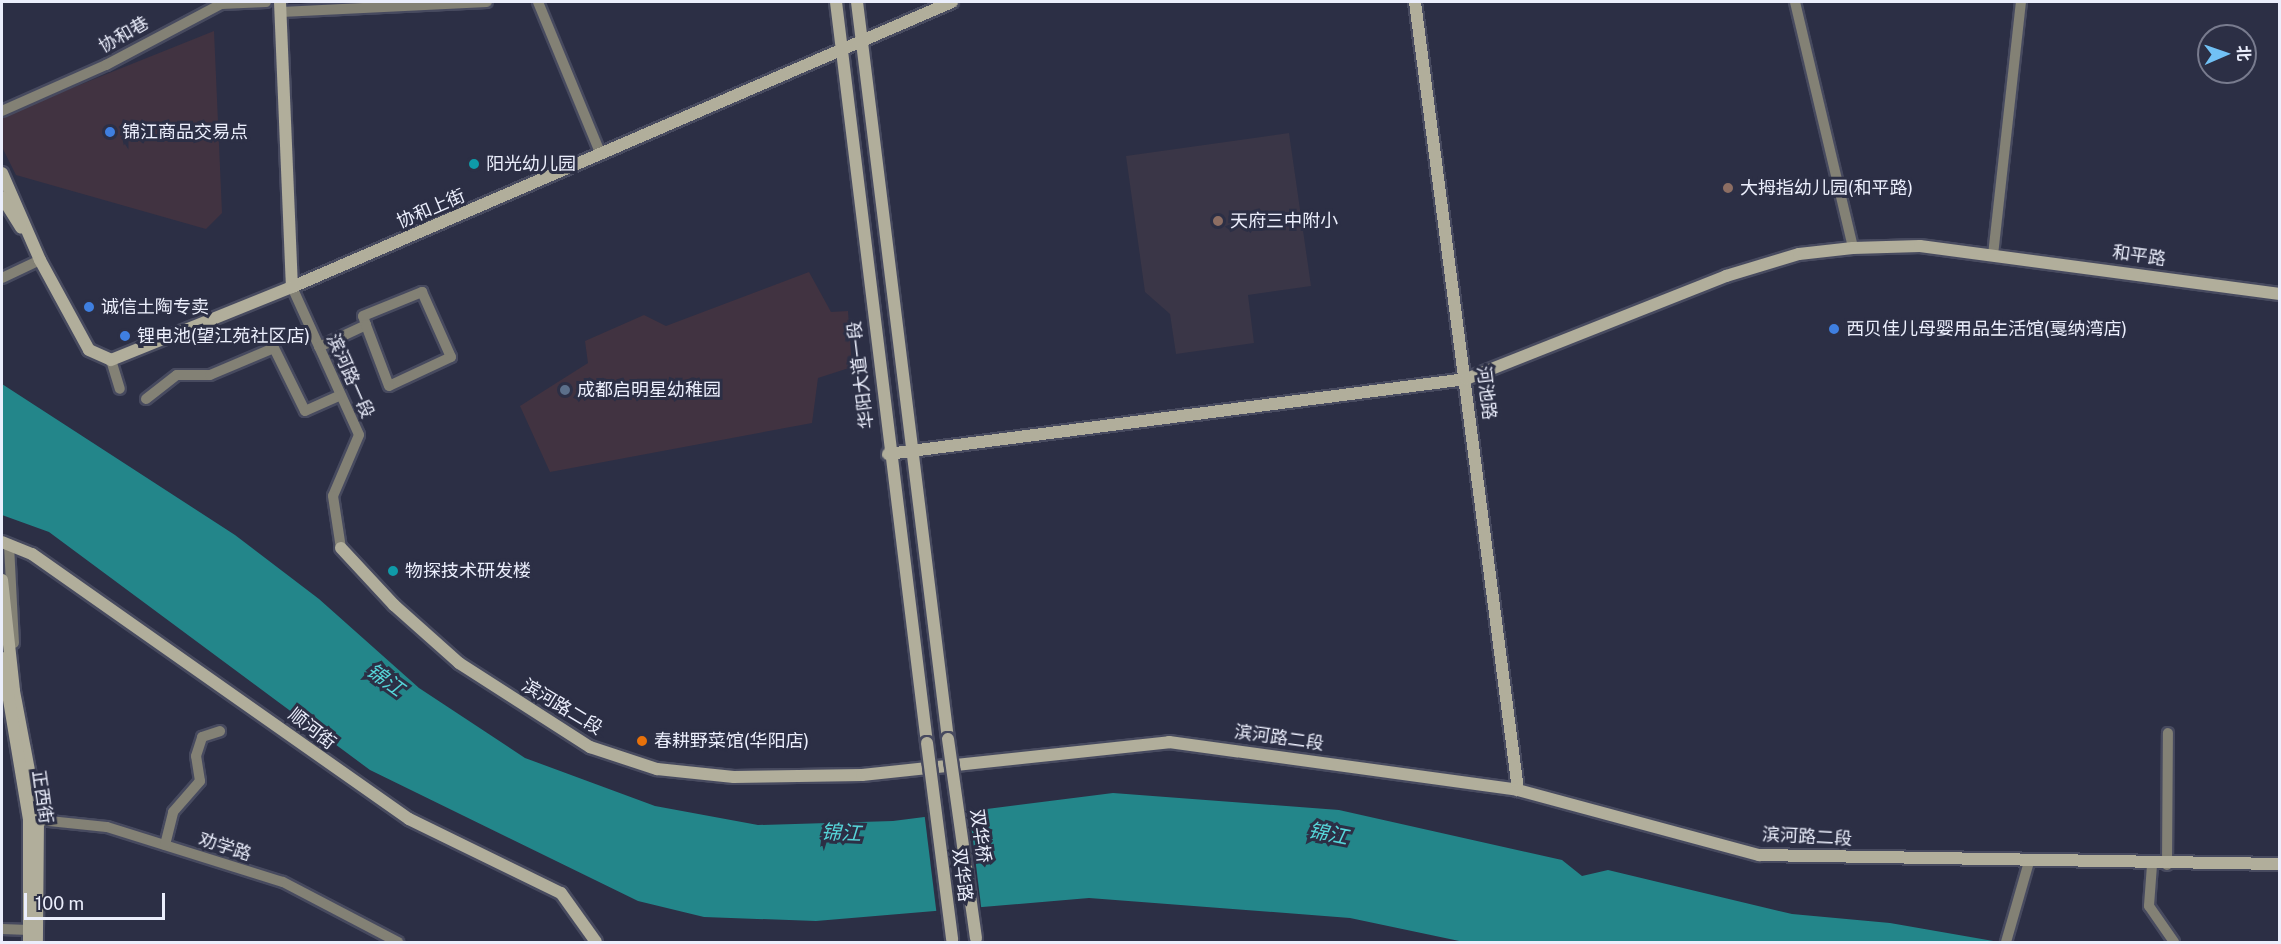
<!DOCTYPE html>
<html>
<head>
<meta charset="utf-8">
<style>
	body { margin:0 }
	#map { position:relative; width:2281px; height:944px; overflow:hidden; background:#2c2f45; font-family:"Public Sans","Noto Sans SC",sans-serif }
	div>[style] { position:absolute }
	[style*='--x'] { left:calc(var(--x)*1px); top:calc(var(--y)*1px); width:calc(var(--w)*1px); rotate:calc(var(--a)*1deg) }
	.commercial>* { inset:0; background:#413341 }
	.education>* { inset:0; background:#3a3647 }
	.water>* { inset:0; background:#23868a }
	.pier>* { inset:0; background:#2c2f45; transform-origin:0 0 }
	.roads { filter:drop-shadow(2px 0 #474a5f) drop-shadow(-2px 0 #474a5f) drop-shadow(0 2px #474a5f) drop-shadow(0 -2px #474a5f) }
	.street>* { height:10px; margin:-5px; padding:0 5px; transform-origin:5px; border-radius:5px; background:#838175 }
	.secondary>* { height:12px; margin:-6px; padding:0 6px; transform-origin:6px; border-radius:6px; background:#b1ae9b }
	.bridges { filter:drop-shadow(2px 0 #474a5f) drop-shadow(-2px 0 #474a5f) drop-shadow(0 2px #474a5f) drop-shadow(0 -2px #474a5f) }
	.secondary-bridge>* { height:12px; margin:-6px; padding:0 6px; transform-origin:6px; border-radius:6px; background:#b1ae9b }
	.dots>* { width:16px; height:16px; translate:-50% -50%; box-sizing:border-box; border:3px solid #2c2f45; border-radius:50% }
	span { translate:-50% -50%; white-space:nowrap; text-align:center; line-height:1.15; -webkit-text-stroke:6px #2c2f45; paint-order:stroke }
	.street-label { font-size:18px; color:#ebeefc }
	.poi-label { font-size:18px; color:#ebeefc }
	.left { translate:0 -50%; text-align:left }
	.water-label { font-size:20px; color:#56d5d9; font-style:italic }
	.frame { position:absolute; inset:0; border:3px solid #ebeefc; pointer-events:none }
	.north { position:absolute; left:2197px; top:24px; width:60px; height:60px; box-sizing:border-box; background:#2c2f45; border:2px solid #787b8e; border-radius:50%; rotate:88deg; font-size:16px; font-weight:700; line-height:24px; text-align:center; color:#ebeefc }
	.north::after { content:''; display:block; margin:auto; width:21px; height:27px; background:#71c1f5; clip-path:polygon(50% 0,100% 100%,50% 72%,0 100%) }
	.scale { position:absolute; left:24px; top:893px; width:141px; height:27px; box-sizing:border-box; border:3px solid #ebeefc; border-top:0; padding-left:8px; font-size:18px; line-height:21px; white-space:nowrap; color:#ebeefc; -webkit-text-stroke:4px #2c2f45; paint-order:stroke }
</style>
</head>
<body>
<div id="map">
	<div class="commercial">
		<div style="clip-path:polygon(214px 31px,222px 213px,206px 229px,16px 175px,2px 147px,2px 116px)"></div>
		<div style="clip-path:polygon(809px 272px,831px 312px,848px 311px,852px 367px,818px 378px,812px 423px,550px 472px,520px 406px,588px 363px,585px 341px,644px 315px,666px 326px)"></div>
	</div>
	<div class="education">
		<div style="clip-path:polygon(1289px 133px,1311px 286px,1248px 295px,1254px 343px,1176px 354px,1170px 314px,1145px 292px,1126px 156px)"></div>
	</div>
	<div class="water">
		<div style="clip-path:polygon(2px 384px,235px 535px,319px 599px,419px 688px,525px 758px,655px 806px,758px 825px,893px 821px,1113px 793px,1339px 810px,1562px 860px,1582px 876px,1608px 870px,1792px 914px,1890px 923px,1999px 942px,1464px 942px,1350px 918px,1089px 898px,816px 921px,704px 917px,638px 901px,370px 770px,49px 532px,2px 515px)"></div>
	</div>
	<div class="pier">
		<div style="left:969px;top:808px;width:103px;height:45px;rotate:83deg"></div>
	</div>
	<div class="roads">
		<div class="street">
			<div style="--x:538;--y:2;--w:165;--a:67.6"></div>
			<div style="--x:1795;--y:2;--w:253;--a:76.7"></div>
			<div style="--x:281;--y:12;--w:206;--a:-2.8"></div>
			<div style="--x:2;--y:111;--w:114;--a:-23.9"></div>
			<div style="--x:106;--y:65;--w:130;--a:-27.9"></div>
			<div style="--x:221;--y:4;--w:45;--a:-2.5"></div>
			<div style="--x:1993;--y:255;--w:255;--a:-83.7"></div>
			<div style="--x:2;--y:278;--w:42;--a:-25.3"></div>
			<div style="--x:292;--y:287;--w:162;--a:65.6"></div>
			<div style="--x:359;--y:435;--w:66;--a:113.1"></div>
			<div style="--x:333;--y:496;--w:53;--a:81.3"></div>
			<div style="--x:319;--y:347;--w:52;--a:-25.1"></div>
			<div style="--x:366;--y:325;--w:9;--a:-108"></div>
			<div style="--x:363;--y:316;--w:64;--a:-22.1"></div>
			<div style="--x:422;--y:292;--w:71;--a:66"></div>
			<div style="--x:451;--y:357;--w:68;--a:154.9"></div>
			<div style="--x:389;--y:386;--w:65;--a:-110.7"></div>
			<div style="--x:111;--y:360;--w:30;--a:73"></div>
			<div style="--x:146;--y:399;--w:39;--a:-38"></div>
			<div style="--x:177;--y:375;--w:33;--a:0"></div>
			<div style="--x:210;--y:375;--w:69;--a:-22.9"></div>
			<div style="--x:274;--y:348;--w:70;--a:63.8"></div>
			<div style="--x:305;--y:411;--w:39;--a:-24"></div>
			<div style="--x:9;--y:545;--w:98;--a:87.1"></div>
			<div style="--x:30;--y:819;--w:77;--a:5.9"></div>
			<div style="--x:107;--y:827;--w:184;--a:17.4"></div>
			<div style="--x:283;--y:882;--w:130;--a:27.6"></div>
			<div style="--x:165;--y:845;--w:34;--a:-76"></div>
			<div style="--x:173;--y:812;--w:41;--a:-48.9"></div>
			<div style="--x:200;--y:781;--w:25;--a:-99"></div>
			<div style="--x:196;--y:756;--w:20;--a:-72"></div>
			<div style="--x:202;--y:737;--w:19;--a:-18"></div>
			<div style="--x:2152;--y:865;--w:41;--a:94.2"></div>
			<div style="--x:2149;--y:906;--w:44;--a:55.2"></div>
			<div style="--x:2167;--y:865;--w:132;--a:-89.6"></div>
			<div style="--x:2;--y:929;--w:27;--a:2"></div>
			<div style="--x:2006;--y:942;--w:83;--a:-74"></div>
		</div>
		<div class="secondary">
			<div style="--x:280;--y:2;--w:285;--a:87.6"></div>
			<div style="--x:836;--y:2;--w:747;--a:83"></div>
			<div style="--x:857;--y:2;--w:743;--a:82.96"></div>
			<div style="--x:1415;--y:2;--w:795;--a:82.55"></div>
			<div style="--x:2;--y:173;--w:95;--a:66.4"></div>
			<div style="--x:40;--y:260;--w:102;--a:61.4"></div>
			<div style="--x:89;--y:350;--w:24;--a:24"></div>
			<div style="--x:111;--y:360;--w:195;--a:-22"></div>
			<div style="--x:292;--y:287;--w:719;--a:-23.36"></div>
			<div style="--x:2;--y:197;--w:36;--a:58"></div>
			<div style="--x:888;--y:454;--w:583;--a:-7.39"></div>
			<div style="--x:1466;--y:379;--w:280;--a:-21.6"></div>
			<div style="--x:1726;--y:276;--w:76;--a:-16.8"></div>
			<div style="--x:1799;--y:254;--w:54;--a:-6.3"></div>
			<div style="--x:1853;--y:248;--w:67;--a:-1.7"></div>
			<div style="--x:1920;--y:246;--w:363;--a:7.6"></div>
			<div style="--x:2;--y:542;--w:32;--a:22"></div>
			<div style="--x:32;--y:554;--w:461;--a:35.1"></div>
			<div style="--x:409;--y:819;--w:169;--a:26"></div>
			<div style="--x:561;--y:893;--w:60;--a:54.5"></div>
			<div style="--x:341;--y:548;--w:78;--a:47.1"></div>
			<div style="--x:394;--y:605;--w:87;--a:41.7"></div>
			<div style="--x:459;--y:663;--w:156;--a:32.7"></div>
			<div style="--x:590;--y:747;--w:71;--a:18.2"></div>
			<div style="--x:657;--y:769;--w:77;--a:5.9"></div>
			<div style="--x:734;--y:777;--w:128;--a:-0.9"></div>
			<div style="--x:862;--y:775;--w:309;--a:-6.1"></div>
			<div style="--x:1169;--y:742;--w:352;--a:7.8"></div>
			<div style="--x:1518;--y:790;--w:250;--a:15.1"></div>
			<div style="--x:1759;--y:855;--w:521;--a:0.99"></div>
			<div style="--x:2;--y:580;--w:112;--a:83.8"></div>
			<div style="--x:14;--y:691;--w:129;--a:79.3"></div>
			<div style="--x:38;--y:818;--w:124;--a:90.5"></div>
			<div style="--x:2;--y:658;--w:163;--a:80.5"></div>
			<div style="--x:29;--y:819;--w:123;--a:90"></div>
		</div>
	</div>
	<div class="bridges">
		<div class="secondary-bridge">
			<div style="--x:948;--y:739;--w:201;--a:82"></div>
			<div style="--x:927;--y:743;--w:198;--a:82.7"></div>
		</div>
	</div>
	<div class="dots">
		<div style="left:110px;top:132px;background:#3f7fe0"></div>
		<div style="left:474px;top:164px;background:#0f9aa8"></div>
		<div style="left:1728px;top:188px;background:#8d6e63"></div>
		<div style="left:1218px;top:221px;background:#8d6e63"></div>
		<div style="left:89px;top:307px;background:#3f7fe0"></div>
		<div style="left:1834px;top:329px;background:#3f7fe0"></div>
		<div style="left:125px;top:336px;background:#3f7fe0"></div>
		<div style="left:565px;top:390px;background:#5c6f8a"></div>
		<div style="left:393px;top:571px;background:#0f9aa8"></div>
		<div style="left:642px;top:741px;background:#e8710a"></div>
	</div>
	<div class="street-label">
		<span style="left:124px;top:35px;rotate:-30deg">协和巷</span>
		<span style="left:431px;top:209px;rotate:-23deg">协和上街</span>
		<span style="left:2139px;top:256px;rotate:8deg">和平路</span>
		<span style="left:861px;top:375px;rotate:-97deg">华阳大道一段</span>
		<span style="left:350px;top:376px;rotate:66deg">滨河路一段</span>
		<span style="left:1486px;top:393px;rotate:83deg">河池路</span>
		<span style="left:562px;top:707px;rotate:31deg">滨河路二段</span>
		<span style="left:312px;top:729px;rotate:38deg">顺河街</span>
		<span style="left:1279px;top:738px;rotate:8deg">滨河路二段</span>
		<span style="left:42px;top:797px;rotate:82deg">正西街</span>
		<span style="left:980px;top:836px;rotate:82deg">双华桥</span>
		<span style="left:1807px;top:837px;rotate:3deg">滨河路二段</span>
		<span style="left:225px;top:847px;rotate:18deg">劝学路</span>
		<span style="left:962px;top:875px;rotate:83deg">双华路</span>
	</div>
	<div class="poi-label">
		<span class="left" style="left:122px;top:132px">锦江商品交易点</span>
		<span class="left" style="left:486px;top:164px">阳光幼儿园</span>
		<span class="left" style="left:1740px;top:188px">大拇指幼儿园(和平路)</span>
		<span class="left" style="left:1230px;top:221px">天府三中附小</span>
		<span class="left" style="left:101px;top:307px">诚信土陶专卖</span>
		<span class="left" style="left:1846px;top:329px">西贝佳儿母婴用品生活馆(戛纳湾店)</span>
		<span class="left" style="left:137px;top:336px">锂电池(望江苑社区店)</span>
		<span class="left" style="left:577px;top:390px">成都启明星幼稚园</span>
		<span class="left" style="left:405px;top:571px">物探技术研发楼</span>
		<span class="left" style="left:654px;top:741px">春耕野菜馆(华阳店)</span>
	</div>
	<div class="water-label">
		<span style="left:385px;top:680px;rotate:36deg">锦江</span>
		<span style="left:841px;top:833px;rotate:3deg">锦江</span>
		<span style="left:1328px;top:834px;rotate:11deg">锦江</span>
	</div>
	<div class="frame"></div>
	<div class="north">北</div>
	<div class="scale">100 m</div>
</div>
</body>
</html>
